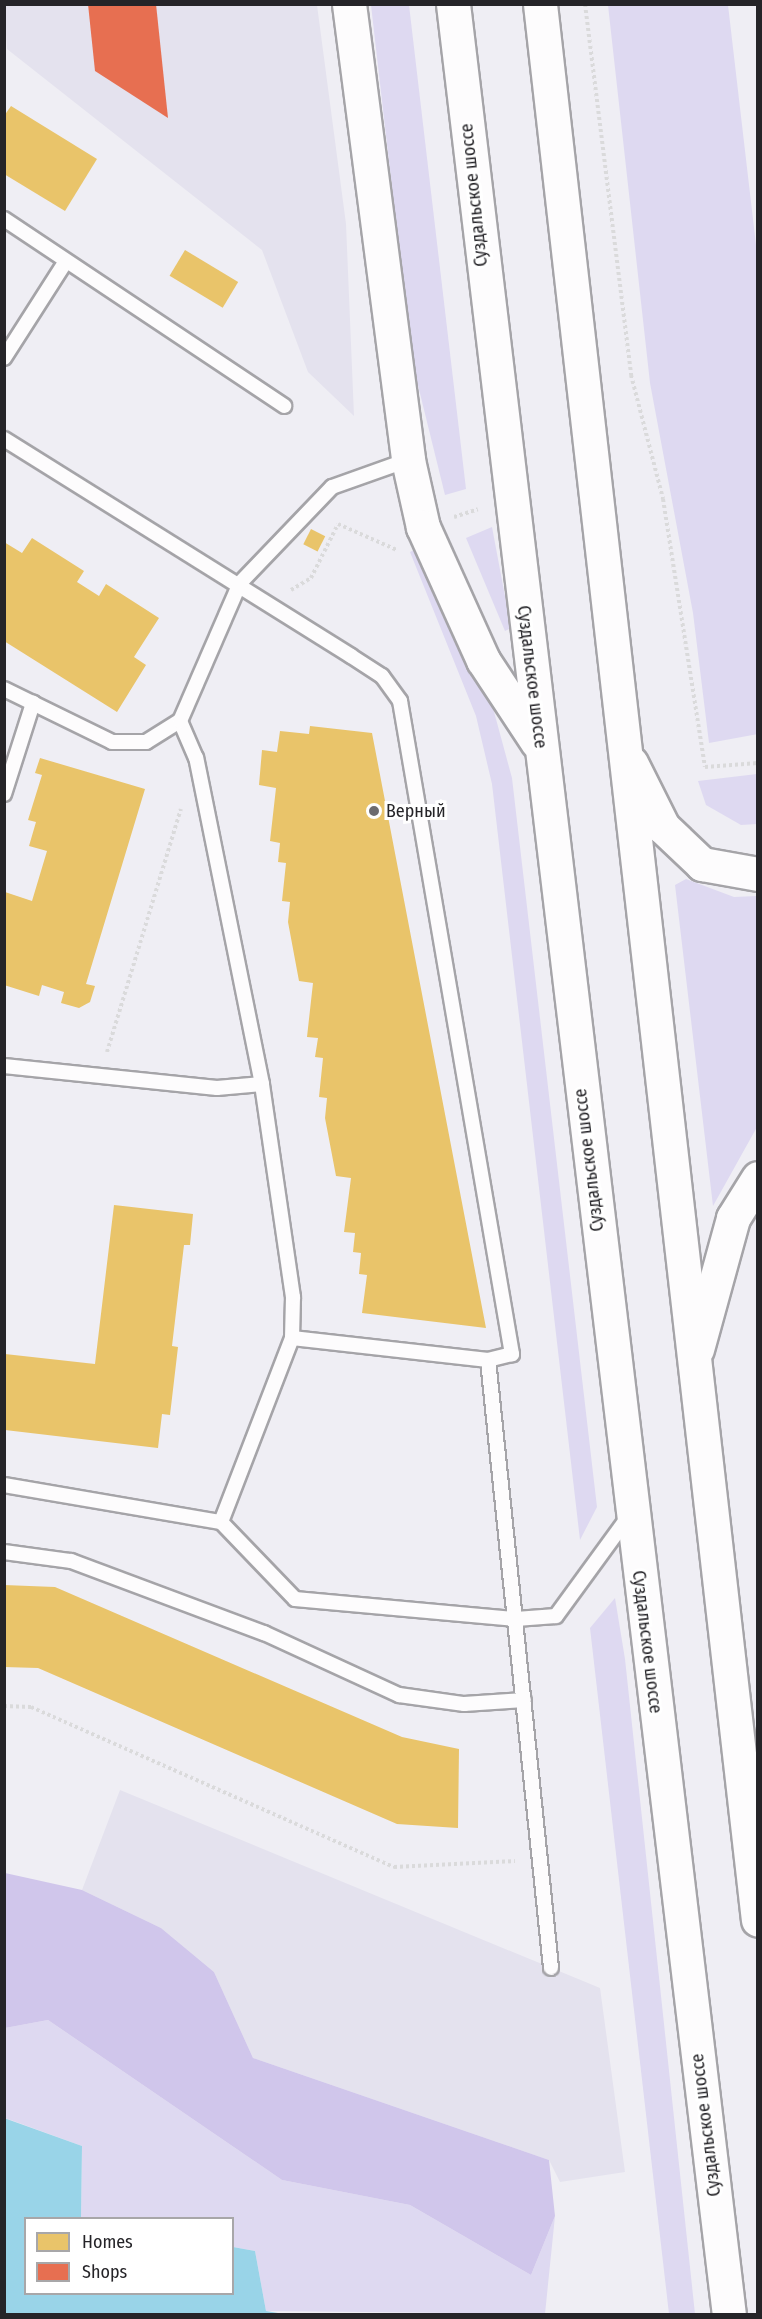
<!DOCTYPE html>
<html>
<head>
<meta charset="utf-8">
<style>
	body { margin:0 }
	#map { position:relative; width:762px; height:2319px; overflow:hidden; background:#efeef4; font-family:"Fira Sans Condensed",sans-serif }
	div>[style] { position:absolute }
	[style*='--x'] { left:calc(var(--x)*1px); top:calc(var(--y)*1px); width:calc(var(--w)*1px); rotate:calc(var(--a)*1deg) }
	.built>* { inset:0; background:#e4e2ee }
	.green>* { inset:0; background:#ded9f1 }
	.forest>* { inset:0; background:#d0c6eb }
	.water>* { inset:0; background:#99d4e8 }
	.homes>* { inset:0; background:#e9c46a; transform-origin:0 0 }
	.shops>* { inset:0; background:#e76f51 }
	.path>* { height:4px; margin-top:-2px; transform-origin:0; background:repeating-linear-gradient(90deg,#dadadb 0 3px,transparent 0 6px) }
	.roads { filter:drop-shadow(2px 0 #a5a4a8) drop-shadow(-2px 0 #a5a4a8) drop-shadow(0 2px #a5a4a8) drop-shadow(0 -2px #a5a4a8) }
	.lane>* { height:14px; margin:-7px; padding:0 7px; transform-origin:7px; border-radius:7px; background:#fdfcfd }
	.secondary>* { height:33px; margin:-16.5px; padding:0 16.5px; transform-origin:16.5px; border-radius:16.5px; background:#fdfcfd }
	.dots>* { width:16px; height:16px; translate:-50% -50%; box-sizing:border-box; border:3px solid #fff; border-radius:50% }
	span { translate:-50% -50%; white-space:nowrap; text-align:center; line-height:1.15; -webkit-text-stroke:6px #fff; paint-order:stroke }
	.street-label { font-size:18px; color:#252428 }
	.poi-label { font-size:18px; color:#252428 }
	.left { translate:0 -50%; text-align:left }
	.frame { position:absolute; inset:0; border:6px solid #252428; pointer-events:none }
	.legend { position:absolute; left:24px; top:2217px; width:210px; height:78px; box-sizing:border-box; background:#fff; border:2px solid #a8a7a9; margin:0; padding:8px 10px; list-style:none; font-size:18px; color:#252428 }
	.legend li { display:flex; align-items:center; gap:12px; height:30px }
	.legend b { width:30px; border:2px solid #a8a7a9 }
</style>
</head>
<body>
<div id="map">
	<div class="built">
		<div style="clip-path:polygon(4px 5px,317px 5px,346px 224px,354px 416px,308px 372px,262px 250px,7px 49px)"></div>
		<div style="clip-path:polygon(120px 1790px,600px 1988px,625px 2172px,560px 2182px,549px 2160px,253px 2058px,214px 1972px,161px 1928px,82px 1890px)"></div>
	</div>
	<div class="green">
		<div style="clip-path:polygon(371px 5px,409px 5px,466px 489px,445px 495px,412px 361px)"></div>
		<div style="clip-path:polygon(608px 5px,728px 5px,758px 262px,758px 734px,709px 743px,693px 613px,650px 383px)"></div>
		<div style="clip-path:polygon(492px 527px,511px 628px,505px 631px,466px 538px)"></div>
		<div style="clip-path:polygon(422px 546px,493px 708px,512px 778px,597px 1507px,580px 1540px,492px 784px,476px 716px,410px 552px)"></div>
		<div style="clip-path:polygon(757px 774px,757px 824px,741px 825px,706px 805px,698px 781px)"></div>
		<div style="clip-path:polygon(686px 879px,734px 897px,757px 896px,757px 1127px,713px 1206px,675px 885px)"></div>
		<div style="clip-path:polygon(615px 1598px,625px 1659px,695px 2314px,669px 2314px,590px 1628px)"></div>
		<div style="clip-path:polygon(48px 2020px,282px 2180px,410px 2205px,531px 2275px,555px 2216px,545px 2314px,266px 2311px,255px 2251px,233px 2247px,232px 2218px,81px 2218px,82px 2146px,5px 2118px,5px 2028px)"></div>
	</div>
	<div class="forest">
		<div style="clip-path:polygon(5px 1873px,82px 1890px,161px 1928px,214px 1972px,253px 2058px,549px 2160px,555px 2216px,531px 2275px,410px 2205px,282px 2180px,48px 2020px,5px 2028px)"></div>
	</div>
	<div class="water">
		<div style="clip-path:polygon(4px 2118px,82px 2146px,81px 2218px,26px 2218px,26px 2294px,232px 2294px,233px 2247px,255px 2251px,266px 2311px,284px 2314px,5px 2314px)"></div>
	</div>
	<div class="homes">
		<div style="clip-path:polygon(11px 106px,97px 159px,65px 211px,4px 174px,4px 116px)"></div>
		<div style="left:185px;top:250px;width:62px;height:30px;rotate:31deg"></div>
		<div style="left:311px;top:529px;width:16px;height:17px;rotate:27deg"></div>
		<div style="clip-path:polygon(32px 538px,84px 571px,77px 582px,99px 596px,106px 584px,159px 618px,134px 657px,146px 665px,117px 712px,4px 641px,4px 542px,22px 553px)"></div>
		<div style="clip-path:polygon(310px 726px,372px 733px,486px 1328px,362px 1313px,367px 1275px,359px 1274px,361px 1253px,353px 1252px,355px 1233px,344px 1232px,351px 1178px,336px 1176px,325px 1118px,327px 1098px,319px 1097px,323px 1058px,315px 1057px,318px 1038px,307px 1037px,313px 983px,299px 981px,288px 922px,290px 902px,282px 901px,286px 863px,278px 862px,280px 843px,270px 841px,276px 788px,259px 785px,262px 750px,277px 752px,280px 731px,309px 734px)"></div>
		<div style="clip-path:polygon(40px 758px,145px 789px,86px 984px,95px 986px,90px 1002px,79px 1008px,61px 1003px,64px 992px,42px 985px,39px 996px,4px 985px,5px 892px,32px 901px,47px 851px,29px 846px,36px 822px,28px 820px,42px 775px,35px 773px)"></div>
		<div style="clip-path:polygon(114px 1205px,193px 1214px,190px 1245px,184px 1245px,172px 1346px,178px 1347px,170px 1415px,162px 1414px,158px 1448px,5px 1430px,5px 1354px,95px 1364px)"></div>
		<div style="clip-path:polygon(4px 1585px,55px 1587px,402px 1737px,459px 1749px,458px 1828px,397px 1824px,38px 1668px,4px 1667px)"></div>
	</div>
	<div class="shops">
		<div style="clip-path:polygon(88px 4px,156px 4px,168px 118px,95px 71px)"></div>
	</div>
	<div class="path">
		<div style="--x:585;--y:4;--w:374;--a:82.9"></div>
		<div style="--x:631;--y:375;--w:128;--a:75.5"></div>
		<div style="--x:663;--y:499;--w:271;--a:81.1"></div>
		<div style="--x:705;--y:767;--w:53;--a:-4.3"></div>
		<div style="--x:454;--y:517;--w:25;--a:-18"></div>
		<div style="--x:291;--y:590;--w:23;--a:-31"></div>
		<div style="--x:311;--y:578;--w:60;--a:-63.4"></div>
		<div style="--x:338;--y:524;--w:64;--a:23.8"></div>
		<div style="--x:107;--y:1052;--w:254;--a:-73.1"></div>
		<div style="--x:4;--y:1706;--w:27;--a:2"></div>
		<div style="--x:31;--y:1707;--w:397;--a:23.8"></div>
		<div style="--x:394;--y:1867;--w:121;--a:-2.8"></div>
	</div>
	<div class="roads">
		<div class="lane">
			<div style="--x:4;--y:219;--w:337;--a:33.7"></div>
			<div style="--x:4;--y:358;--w:115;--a:-57.4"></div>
			<div style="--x:4;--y:439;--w:409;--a:32"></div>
			<div style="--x:351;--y:656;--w:37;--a:33"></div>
			<div style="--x:382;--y:676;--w:31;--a:54"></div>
			<div style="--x:400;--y:701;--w:663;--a:80.27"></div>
			<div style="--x:512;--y:1354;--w:25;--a:166"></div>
			<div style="--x:488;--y:1360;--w:197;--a:-173.6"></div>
			<div style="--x:292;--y:1338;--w:41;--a:-88.6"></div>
			<div style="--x:293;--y:1297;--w:215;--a:-98.3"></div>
			<div style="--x:262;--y:1084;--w:333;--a:-101.4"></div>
			<div style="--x:196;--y:758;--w:40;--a:-113.4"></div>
			<div style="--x:4;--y:689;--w:120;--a:26.1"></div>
			<div style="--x:112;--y:742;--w:34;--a:0"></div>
			<div style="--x:146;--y:742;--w:40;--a:-32"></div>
			<div style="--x:180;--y:721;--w:150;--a:-66.5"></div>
			<div style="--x:240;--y:583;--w:133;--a:-46.2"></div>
			<div style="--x:332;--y:487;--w:81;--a:-19.6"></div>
			<div style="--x:4;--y:794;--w:96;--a:-72.3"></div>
			<div style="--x:4;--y:1066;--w:214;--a:5.9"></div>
			<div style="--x:217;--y:1088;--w:45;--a:-5.1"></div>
			<div style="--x:488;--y:1360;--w:611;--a:84.08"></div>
			<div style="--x:4;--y:1485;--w:220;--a:9.7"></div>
			<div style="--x:221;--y:1522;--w:197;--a:-68.9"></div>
			<div style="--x:221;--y:1522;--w:107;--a:46.1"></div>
			<div style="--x:295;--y:1599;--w:222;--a:5.2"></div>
			<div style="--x:516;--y:1619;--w:40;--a:-4.3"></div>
			<div style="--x:556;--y:1616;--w:124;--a:-53.9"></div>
			<div style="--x:4;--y:1552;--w:68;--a:7.7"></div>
			<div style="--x:71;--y:1561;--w:206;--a:20.5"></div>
			<div style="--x:264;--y:1633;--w:149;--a:24.7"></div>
			<div style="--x:399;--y:1695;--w:66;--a:7.9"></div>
			<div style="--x:464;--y:1704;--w:60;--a:-3.8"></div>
		</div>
		<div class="secondary">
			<div style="--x:349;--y:4;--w:460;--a:82.6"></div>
			<div style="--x:408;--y:460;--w:69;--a:77.4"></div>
			<div style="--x:423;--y:527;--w:146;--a:65.7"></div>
			<div style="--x:483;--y:660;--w:98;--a:56.6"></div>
			<div style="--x:453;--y:4;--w:2326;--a:83.19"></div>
			<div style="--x:540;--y:4;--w:1928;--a:83.51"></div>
			<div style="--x:631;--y:763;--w:72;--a:63.4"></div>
			<div style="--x:663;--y:827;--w:54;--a:43.5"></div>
			<div style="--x:702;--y:864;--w:57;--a:10.1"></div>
			<div style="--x:697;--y:1349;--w:136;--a:-74.6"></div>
			<div style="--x:733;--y:1218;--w:47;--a:-58"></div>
		</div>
	</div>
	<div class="dots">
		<div style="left:374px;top:811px;background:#6c6b6f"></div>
	</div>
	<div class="street-label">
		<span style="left:474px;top:195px;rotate:-96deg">Суздальское шоссе</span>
		<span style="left:532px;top:677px;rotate:83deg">Суздальское шоссе</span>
		<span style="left:589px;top:1160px;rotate:-97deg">Суздальское шоссе</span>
		<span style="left:647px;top:1642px;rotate:83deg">Суздальское шоссе</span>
		<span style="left:706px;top:2125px;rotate:-97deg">Суздальское шоссе</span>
	</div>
	<div class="poi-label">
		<span class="left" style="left:386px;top:811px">Верный</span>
	</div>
	<div class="frame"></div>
	<ul class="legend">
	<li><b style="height:16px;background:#e9c46a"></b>Homes</li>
	<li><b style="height:16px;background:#e76f51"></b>Shops</li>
	</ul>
</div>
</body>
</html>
